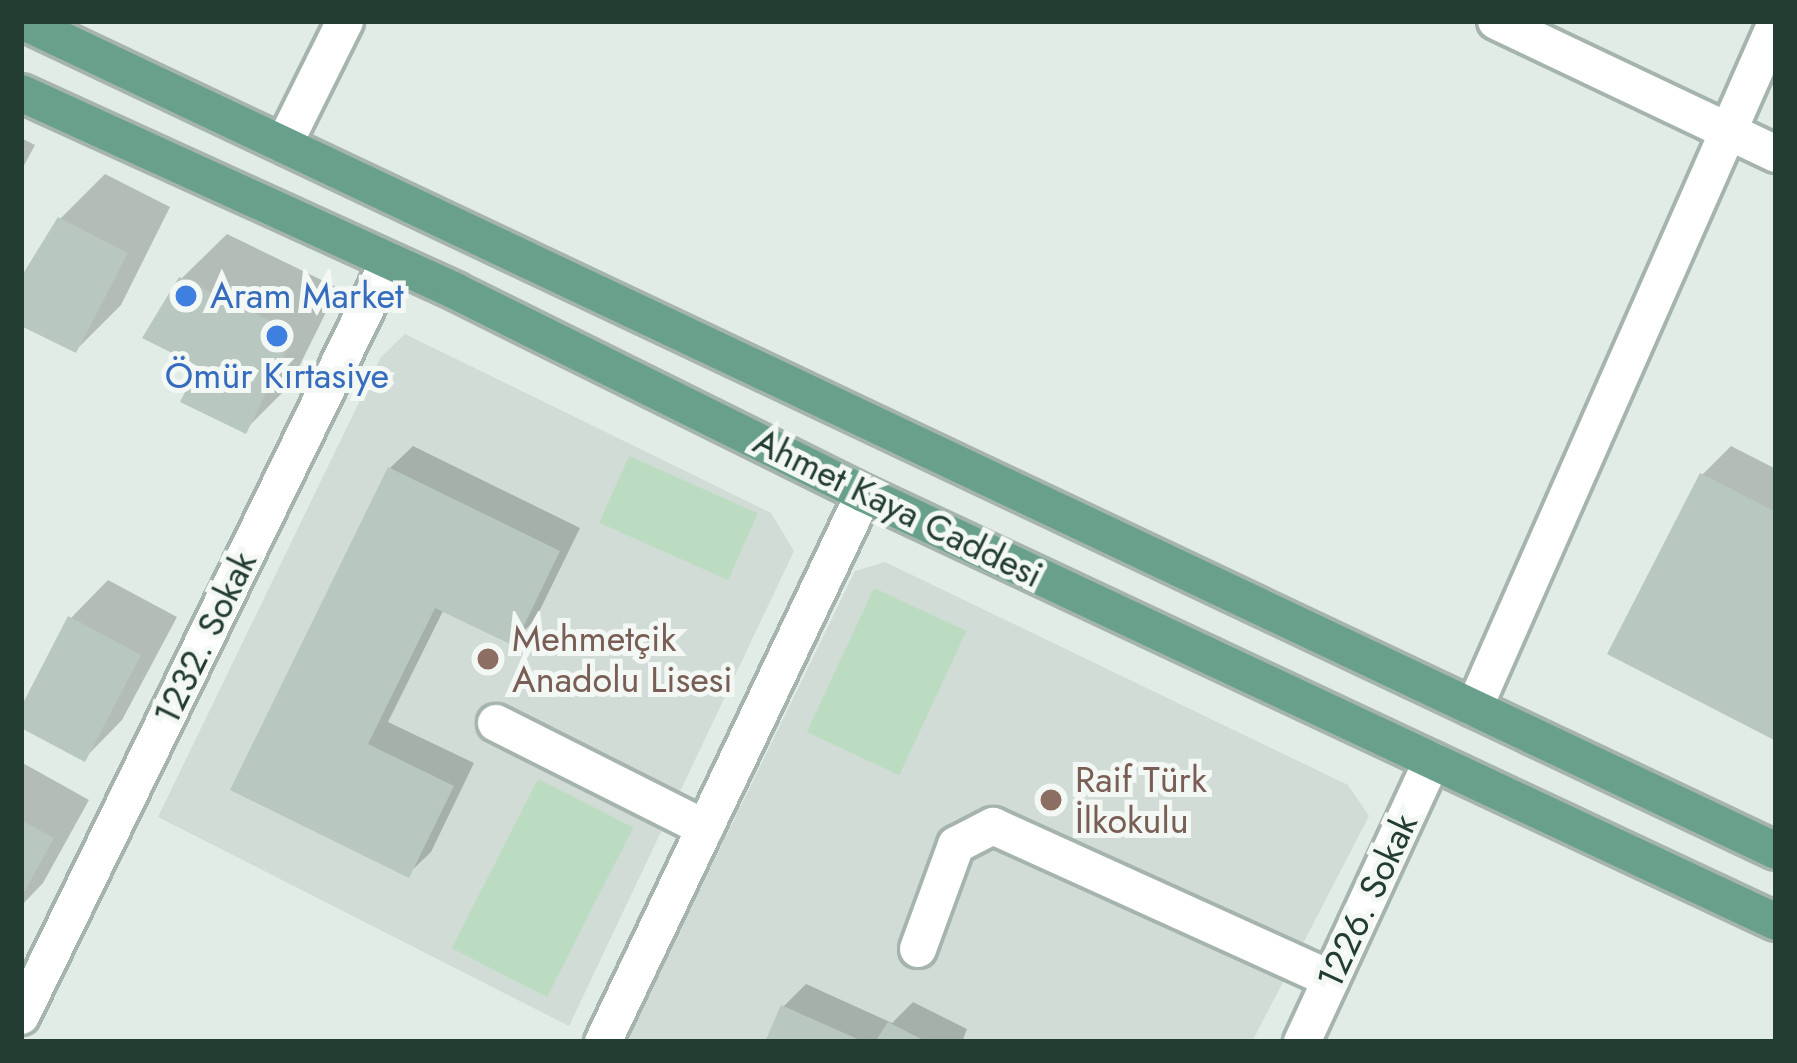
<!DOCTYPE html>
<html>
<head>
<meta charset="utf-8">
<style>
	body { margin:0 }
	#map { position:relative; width:1797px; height:1063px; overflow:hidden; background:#e2ece7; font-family:Jost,sans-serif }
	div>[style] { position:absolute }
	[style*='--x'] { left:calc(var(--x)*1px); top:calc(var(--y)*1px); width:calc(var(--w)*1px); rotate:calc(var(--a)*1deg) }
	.built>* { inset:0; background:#d0dcd5 }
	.green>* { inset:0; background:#bcdcc1; transform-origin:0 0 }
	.shadow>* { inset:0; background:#0003 }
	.building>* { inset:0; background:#b8c7bf }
	.roads { filter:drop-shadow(3px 0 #a5b4ad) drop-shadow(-3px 0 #a5b4ad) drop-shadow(0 3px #a5b4ad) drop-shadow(0 -3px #a5b4ad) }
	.minor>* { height:36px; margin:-18px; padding:0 18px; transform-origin:18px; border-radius:18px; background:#fff }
	.major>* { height:36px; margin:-18px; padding:0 18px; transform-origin:18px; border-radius:18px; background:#68a08b }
	.dots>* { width:33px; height:33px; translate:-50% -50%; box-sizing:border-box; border:6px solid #f3f8f5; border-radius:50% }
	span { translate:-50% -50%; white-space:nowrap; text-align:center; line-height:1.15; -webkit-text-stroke:10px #f3f8f5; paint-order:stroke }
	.shop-label { font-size:36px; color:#366cbe }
	.left { translate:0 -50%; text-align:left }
	.street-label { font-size:36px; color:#233d33 }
	.education-label { font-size:36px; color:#785e54 }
	.frame { position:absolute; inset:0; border:24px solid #233d33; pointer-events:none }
</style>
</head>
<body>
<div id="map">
	<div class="built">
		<div style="clip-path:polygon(405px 334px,771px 513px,794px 551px,569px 1026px,158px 817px,381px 357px)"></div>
		<div style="clip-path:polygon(885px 562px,1348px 785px,1369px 816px,1252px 1042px,626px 1042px,855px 571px)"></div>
	</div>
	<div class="green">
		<div style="left:629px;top:456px;width:141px;height:73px;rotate:24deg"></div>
		<div style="left:874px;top:588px;width:102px;height:159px;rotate:25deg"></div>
		<div style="left:538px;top:779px;width:107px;height:190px;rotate:27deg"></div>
	</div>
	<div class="shadow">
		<div style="clip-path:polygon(21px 138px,35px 145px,21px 171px)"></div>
		<div style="clip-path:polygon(105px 174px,170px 207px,121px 305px,76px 350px,21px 322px,21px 296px,60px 219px)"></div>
		<div style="clip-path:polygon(227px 234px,338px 288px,290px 385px,245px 430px,202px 364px,182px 278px)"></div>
		<div style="clip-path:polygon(413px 446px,580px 528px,535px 620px,513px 642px,444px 609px,388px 722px,474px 763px,431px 852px,408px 874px,234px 789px,390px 468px)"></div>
		<div style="clip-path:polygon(1731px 446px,1776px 469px,1776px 738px,1702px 475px)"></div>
		<div style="clip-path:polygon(108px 580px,177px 617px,122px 720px,85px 758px,21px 724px,21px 713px,71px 618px)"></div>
		<div style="clip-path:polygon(21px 762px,89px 800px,43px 883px,21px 906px)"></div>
		<div style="clip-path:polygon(806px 984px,892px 1023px,913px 1002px,967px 1029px,962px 1042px,768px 1042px,784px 1006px)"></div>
	</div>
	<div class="building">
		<div style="clip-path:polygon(58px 217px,128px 253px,76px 353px,21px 326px,21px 277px)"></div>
		<div style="clip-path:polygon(179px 277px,295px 333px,246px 434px,180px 402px,198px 366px,142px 338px)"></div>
		<div style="clip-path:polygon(388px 467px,560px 551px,514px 646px,435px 608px,368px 744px,454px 786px,409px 878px,230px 790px)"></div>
		<div style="clip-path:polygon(1700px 473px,1776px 512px,1776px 741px,1607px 654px)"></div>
		<div style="clip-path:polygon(68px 616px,141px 655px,85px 762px,21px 728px,21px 707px)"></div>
		<div style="clip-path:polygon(21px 820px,54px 838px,21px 898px)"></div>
		<div style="clip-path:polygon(781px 1005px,864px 1042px,765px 1042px)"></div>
		<div style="clip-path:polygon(888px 1022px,927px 1042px,875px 1042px)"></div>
	</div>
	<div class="roads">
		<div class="minor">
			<div style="--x:1496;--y:21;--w:310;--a:25.4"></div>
			<div style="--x:284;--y:144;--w:137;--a:-63.6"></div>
			<div style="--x:1474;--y:708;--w:749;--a:-66.21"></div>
			<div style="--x:496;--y:723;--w:234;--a:26.7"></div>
			<div style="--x:918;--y:949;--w:111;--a:-69.9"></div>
			<div style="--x:956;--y:845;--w:42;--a:-27.2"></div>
			<div style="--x:993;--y:826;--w:371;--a:24.4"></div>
			<div style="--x:21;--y:1016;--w:840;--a:-64.01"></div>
			<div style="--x:603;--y:1042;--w:607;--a:-64.53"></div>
			<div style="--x:1302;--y:1042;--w:310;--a:-65.2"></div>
		</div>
		<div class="major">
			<div style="--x:22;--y:21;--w:1940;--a:25.32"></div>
			<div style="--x:21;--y:93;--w:479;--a:24.5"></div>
			<div style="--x:457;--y:292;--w:454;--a:26.4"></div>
			<div style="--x:864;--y:494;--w:1007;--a:25.14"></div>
		</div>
	</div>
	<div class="dots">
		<div style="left:186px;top:296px;background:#3f7fe0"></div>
		<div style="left:277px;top:336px;background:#3f7fe0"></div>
		<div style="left:488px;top:659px;background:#8d6e63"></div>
		<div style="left:1051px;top:800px;background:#8d6e63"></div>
	</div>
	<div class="shop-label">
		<span class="left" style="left:210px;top:296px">Aram Market</span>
		<span style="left:277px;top:376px">Ömür Kırtasiye</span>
	</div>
	<div class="street-label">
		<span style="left:898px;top:508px;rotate:26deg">Ahmet Kaya Caddesi</span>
		<span style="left:205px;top:638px;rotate:-64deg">1232. Sokak</span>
		<span style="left:1367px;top:901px;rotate:-65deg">1226. Sokak</span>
	</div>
	<div class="education-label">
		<span class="left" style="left:512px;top:659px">Mehmetçik<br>Anadolu Lisesi</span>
		<span class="left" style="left:1075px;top:800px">Raif Türk<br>İlkokulu</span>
	</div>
	<div class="frame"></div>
</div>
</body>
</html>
